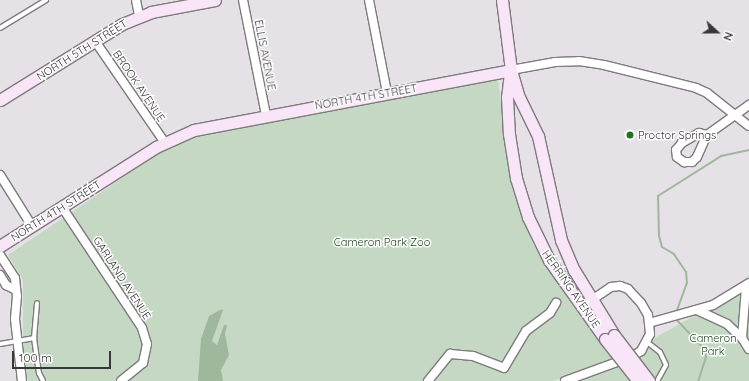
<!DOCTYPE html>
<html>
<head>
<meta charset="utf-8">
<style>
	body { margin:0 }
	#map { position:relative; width:749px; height:381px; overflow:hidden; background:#e6e1e6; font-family:Quicksand,sans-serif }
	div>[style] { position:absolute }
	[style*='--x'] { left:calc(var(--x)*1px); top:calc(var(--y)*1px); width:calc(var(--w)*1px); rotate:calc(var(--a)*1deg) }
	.green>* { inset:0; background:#c5d8c4 }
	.water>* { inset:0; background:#9fb89d }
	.stream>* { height:2px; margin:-1px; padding:0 1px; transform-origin:1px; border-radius:1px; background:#9fb89d }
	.roads { filter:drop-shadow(1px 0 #7e7a7d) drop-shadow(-1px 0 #7e7a7d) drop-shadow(0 1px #7e7a7d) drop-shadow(0 -1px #7e7a7d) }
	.service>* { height:4px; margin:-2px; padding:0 2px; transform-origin:2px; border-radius:2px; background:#fff }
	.minor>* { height:8px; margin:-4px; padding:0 4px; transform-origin:4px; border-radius:4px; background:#fff }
	.secondary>* { height:11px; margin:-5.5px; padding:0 5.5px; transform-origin:5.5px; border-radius:5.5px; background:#f8e5f7 }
	.bridges { filter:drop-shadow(1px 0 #7e7a7d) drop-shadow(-1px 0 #7e7a7d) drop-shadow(0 1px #7e7a7d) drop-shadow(0 -1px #7e7a7d) }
	.secondary-bridge>* { height:11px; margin:-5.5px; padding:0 5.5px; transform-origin:5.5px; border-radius:5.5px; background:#f8e5f7 }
	.dots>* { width:11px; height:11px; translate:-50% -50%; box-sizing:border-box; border:2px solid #fff; border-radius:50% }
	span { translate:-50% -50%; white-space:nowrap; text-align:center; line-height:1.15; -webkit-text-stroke:3px #fff; paint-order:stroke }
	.street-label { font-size:11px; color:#383738 }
	.poi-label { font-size:11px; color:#383738 }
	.left { translate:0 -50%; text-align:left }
	.park-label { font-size:11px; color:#173d16 }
	.north { position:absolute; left:697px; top:12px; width:40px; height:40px; -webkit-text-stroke:3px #fff; paint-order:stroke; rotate:111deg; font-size:11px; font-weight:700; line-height:16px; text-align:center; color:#383738 }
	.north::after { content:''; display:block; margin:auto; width:14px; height:18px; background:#383738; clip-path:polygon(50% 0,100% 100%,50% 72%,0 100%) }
	.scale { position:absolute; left:12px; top:351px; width:99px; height:18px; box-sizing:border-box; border:2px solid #383738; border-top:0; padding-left:5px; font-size:12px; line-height:14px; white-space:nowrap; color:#383738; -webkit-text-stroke:3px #fff; paint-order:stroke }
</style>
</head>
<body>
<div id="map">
	<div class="green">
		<div style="clip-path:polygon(498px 80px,513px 190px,533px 244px,569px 301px,614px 360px,554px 381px,28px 381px,23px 350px,23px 280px,8px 255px,168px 147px,222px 128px)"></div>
		<div style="clip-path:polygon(749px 275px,749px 381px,565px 381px,599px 369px,728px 297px)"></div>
	</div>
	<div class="water">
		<div style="clip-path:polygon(220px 310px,223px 310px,212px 341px,217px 345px,224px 325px,227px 325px,225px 334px,229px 355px,221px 370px,223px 381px,198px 381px,201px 339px,209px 316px)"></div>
	</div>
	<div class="stream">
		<div style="--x:676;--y:313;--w:32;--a:-70"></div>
		<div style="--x:687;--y:283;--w:11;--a:-95"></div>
		<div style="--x:686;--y:272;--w:22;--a:-124"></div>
		<div style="--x:674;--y:254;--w:14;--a:-150"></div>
		<div style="--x:662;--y:247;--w:11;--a:-105"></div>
		<div style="--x:659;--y:236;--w:40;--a:-91.4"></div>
		<div style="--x:658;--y:196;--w:75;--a:-32.4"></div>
		<div style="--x:721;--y:156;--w:29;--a:-12"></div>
		<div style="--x:675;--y:318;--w:44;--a:46.8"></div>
		<div style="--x:705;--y:350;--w:7;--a:82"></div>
		<div style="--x:706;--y:357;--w:25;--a:108"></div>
	</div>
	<div class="roads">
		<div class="service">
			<div style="--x:0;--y:28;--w:54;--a:-31.3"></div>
			<div style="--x:34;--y:338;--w:35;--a:-85"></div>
			<div style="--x:647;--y:342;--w:16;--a:38"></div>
			<div style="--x:660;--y:352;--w:14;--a:65"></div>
			<div style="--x:666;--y:365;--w:18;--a:119"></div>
			<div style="--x:0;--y:344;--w:35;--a:-10"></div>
			<div style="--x:34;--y:338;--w:35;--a:82"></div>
			<div style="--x:39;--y:373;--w:9;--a:63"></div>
		</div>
		<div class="minor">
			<div style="--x:136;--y:0;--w:16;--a:79"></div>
			<div style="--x:243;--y:0;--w:117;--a:78.7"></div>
			<div style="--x:369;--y:0;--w:95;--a:79"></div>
			<div style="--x:95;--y:41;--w:124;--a:55.5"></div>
			<div style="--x:511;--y:70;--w:45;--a:-10.3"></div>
			<div style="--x:555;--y:62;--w:24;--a:-2"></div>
			<div style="--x:579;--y:61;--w:25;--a:9"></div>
			<div style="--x:604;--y:65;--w:95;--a:14"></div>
			<div style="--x:696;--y:88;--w:12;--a:24"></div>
			<div style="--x:707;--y:93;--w:53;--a:38.2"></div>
			<div style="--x:707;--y:135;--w:8;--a:-166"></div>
			<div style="--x:699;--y:133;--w:20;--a:150"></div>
			<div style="--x:682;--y:143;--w:9;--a:131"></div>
			<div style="--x:676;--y:150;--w:7;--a:82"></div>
			<div style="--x:677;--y:157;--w:9;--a:36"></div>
			<div style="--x:684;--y:162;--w:8;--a:0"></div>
			<div style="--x:692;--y:162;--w:7;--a:-45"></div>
			<div style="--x:697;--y:157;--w:24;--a:-66"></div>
			<div style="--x:707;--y:135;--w:52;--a:-35.5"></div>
			<div style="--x:0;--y:175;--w:60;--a:57.9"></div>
			<div style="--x:62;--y:207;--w:145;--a:56.5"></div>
			<div style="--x:142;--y:328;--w:17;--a:73"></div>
			<div style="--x:147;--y:344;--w:19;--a:102"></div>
			<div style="--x:143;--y:363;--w:28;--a:141"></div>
			<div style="--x:0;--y:255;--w:27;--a:57"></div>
			<div style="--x:15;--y:278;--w:18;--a:84"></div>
			<div style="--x:17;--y:296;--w:23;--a:95"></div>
			<div style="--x:15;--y:319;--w:62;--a:83.6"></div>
			<div style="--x:0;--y:275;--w:12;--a:59"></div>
			<div style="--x:6;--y:285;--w:11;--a:27"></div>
			<div style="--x:697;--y:310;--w:33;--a:25"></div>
			<div style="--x:727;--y:324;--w:21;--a:43"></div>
			<div style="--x:742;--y:338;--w:13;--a:58"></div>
			<div style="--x:649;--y:323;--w:66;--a:-15.7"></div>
			<div style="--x:713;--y:305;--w:42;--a:-31.4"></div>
			<div style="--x:742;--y:338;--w:51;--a:-85.5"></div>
			<div style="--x:428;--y:381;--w:35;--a:-51"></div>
			<div style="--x:450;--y:354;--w:23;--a:5"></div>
			<div style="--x:473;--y:356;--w:33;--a:21"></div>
			<div style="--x:504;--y:368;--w:43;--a:-59.3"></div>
			<div style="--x:526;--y:331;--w:30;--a:-37"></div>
			<div style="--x:550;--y:313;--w:12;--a:-59"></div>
			<div style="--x:565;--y:381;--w:70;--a:-20"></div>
			<div style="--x:631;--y:357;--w:12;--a:-31"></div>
			<div style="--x:641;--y:351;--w:19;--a:-62"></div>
			<div style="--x:650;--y:334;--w:19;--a:-96"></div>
			<div style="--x:648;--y:315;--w:14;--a:-120"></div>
			<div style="--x:641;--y:303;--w:19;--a:-133"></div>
			<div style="--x:628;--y:289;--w:9;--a:-159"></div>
			<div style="--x:620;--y:286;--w:9;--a:174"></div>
			<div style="--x:611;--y:287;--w:36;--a:146"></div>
		</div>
		<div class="secondary">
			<div style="--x:502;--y:0;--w:71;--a:82.7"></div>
			<div style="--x:511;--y:70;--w:26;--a:74"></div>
			<div style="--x:518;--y:95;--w:46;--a:64"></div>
			<div style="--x:538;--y:136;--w:107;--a:77.5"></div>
			<div style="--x:561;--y:240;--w:33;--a:67"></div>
			<div style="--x:574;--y:270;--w:76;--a:58.4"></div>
			<div style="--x:510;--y:73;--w:24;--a:97"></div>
			<div style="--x:507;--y:97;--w:37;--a:87"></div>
			<div style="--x:509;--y:134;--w:45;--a:81"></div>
			<div style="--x:516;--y:178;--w:41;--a:72.9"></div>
			<div style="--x:528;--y:217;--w:48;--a:64"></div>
			<div style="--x:549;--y:260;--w:97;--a:54.7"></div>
			<div style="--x:0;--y:100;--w:144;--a:-31.9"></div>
			<div style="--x:122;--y:24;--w:31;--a:-22"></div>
			<div style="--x:151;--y:12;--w:65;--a:-10.6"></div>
			<div style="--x:0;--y:246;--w:185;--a:-32.4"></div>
			<div style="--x:156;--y:147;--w:42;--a:-24.1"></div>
			<div style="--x:194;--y:130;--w:323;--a:-10.7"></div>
		</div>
	</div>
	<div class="bridges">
		<div class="secondary-bridge">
			<div style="--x:614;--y:335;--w:58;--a:52.7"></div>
			<div style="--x:605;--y:339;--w:53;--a:51.8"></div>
		</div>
	</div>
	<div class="dots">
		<div style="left:630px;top:135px;background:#20741f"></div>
	</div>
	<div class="street-label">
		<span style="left:82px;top:50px;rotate:-32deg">NORTH 5TH STREET</span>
		<span style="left:265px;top:55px;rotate:79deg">ELLIS AVENUE</span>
		<span style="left:139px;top:86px;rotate:56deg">BROOK AVENUE</span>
		<span style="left:366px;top:97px;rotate:-10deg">NORTH 4TH STREET</span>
		<span style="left:56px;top:211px;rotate:-32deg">NORTH 4TH STREET</span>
		<span style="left:122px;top:278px;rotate:57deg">GARLAND AVENUE</span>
		<span style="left:571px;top:289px;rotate:55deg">HERRING AVENUE</span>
	</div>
	<div class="poi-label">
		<span class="left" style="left:638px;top:135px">Proctor Springs</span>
	</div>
	<div class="park-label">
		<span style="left:382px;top:242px">Cameron Park Zoo</span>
		<span style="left:713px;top:345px">Cameron<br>Park</span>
	</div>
	<div class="north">N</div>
	<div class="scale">100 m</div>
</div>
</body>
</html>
